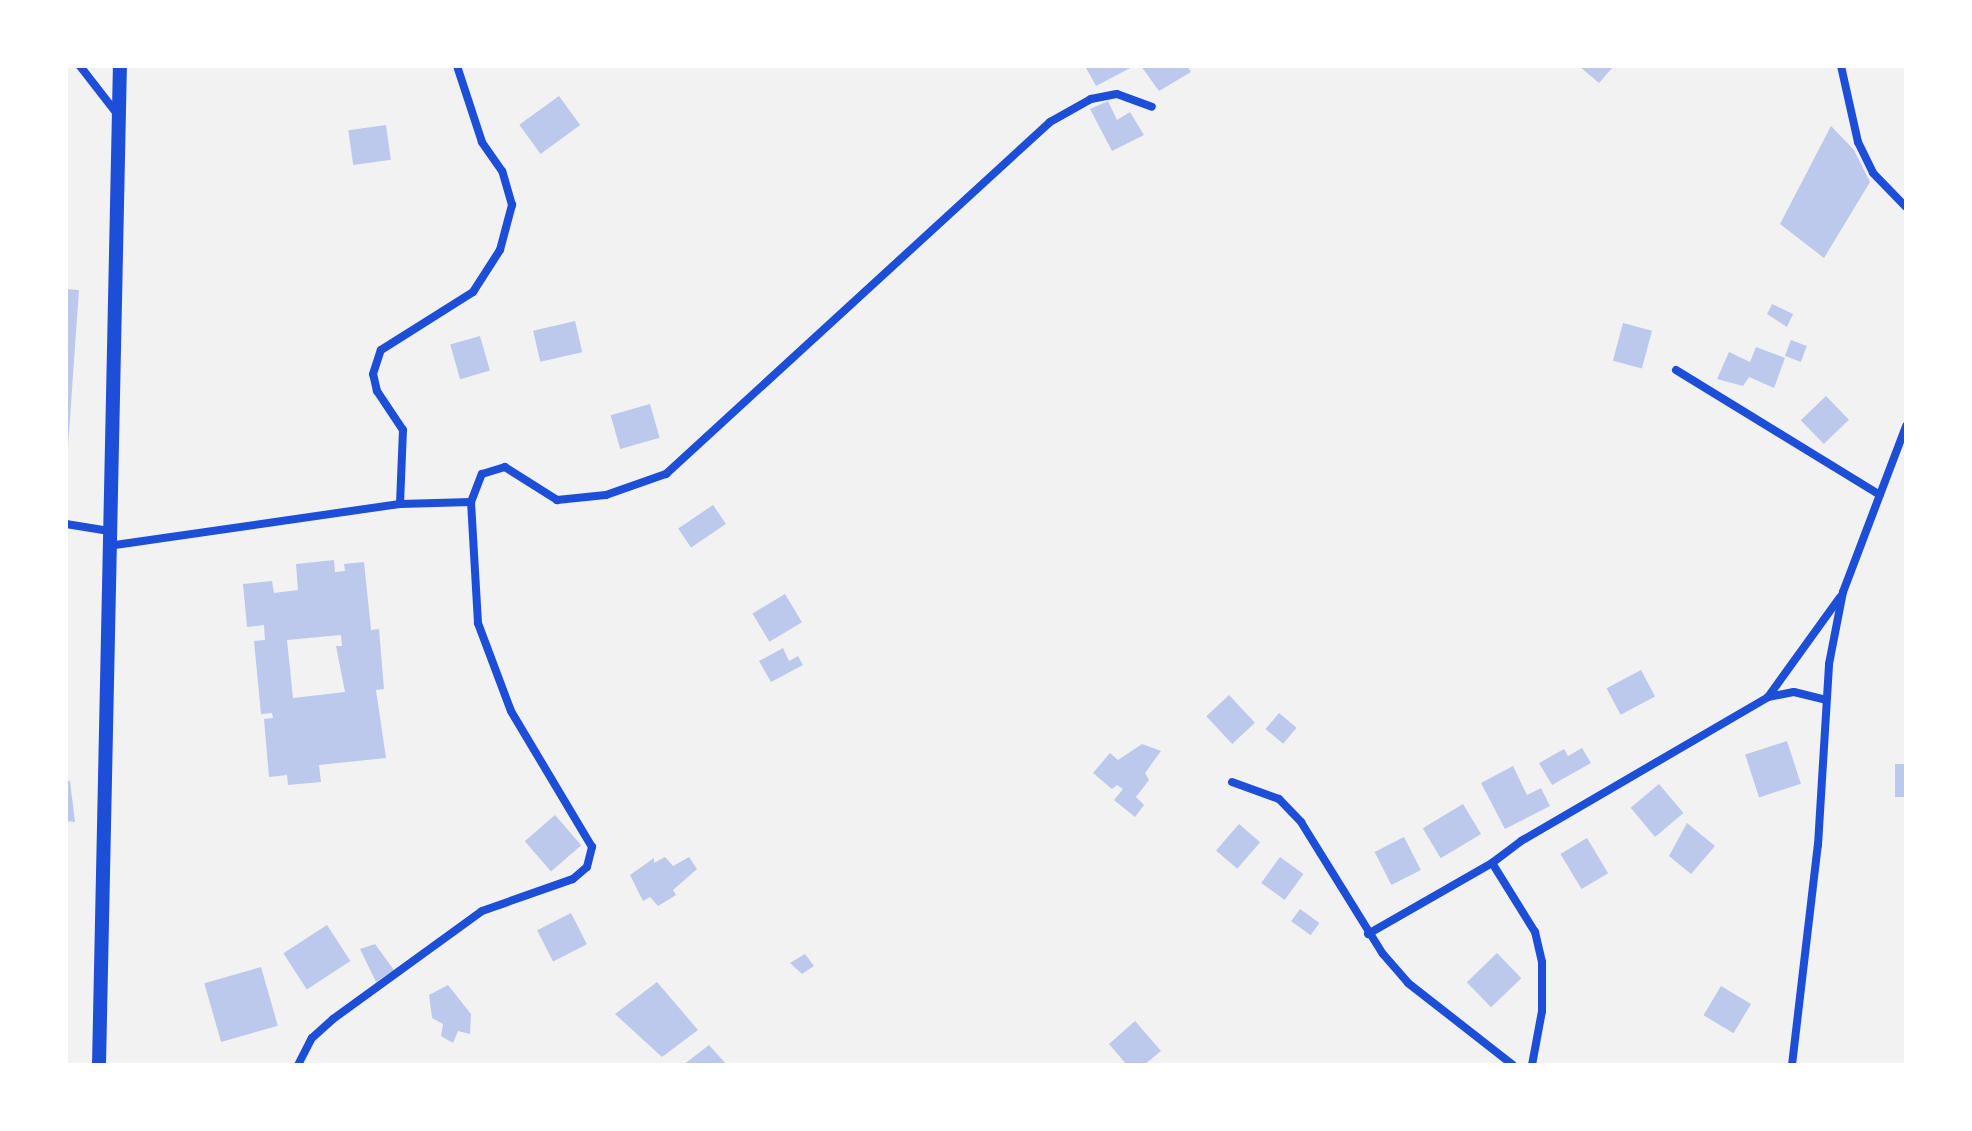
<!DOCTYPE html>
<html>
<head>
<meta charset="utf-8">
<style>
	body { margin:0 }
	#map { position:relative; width:1972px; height:1131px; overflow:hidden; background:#f2f2f2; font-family:Commissioner,sans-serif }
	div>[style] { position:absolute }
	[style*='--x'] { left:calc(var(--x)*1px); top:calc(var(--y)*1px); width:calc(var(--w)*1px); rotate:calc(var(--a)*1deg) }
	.building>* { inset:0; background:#bdc9ec; transform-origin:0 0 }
	.minor>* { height:8px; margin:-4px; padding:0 4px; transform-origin:4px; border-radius:4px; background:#1d4ed8 }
	.primary>* { height:14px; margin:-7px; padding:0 7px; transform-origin:7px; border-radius:7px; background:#1d4ed8 }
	span { translate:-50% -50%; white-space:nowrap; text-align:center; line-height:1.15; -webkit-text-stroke:7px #fff; paint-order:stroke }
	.frame { position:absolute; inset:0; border:68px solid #fff; pointer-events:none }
</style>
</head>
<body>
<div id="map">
	<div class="building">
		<div style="clip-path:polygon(1085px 66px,1134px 66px,1096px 86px)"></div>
		<div style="clip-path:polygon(1141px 66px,1187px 66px,1191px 72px,1159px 91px)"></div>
		<div style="clip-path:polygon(1579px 66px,1614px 66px,1599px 83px)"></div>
		<div style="left:559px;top:96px;width:36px;height:49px;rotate:54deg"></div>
		<div style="clip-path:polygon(1108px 101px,1117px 120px,1130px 112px,1144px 135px,1112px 151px,1090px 109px)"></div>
		<div style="left:386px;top:125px;width:35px;height:38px;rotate:82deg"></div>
		<div style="clip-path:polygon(1831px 126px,1854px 150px,1870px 182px,1824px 258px,1780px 224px)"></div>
		<div style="left:66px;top:289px;width:13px;height:207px;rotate:4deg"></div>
		<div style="clip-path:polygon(1772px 304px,1793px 314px,1787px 327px,1767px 314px)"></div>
		<div style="left:575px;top:321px;width:32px;height:43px;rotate:77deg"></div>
		<div style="left:1623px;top:323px;width:30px;height:39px;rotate:15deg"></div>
		<div style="left:480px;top:336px;width:36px;height:31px;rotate:74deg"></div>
		<div style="left:1791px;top:340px;width:17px;height:17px;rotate:21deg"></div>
		<div style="clip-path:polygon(1756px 347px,1785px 358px,1774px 388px,1749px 377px,1743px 386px,1717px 379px,1729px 352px,1750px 362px)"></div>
		<div style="left:1826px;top:396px;width:33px;height:35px;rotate:46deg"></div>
		<div style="left:650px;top:404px;width:35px;height:41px;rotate:74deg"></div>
		<div style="left:713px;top:505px;width:23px;height:42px;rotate:56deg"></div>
		<div style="clip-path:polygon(evenodd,334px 560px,335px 572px,345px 571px,344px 564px,364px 562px,371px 630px,379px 629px,384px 689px,376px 690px,386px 758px,319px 765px,321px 782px,288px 785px,287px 775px,269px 777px,264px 719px,273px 718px,272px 713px,261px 714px,254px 641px,265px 640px,264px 625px,247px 627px,243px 584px,272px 581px,274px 593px,298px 590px,296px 564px,334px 560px,341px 635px,342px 646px,336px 646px,345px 692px,293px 698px,287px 640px,341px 635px)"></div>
		<div style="left:785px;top:594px;width:33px;height:38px;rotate:59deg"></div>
		<div style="clip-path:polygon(783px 648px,789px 661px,798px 656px,803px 665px,771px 682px,759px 661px)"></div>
		<div style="left:1641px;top:670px;width:30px;height:39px;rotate:62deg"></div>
		<div style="left:1229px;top:695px;width:38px;height:31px;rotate:47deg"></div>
		<div style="left:1279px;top:713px;width:23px;height:21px;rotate:40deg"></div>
		<div style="left:1787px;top:741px;width:45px;height:44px;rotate:72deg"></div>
		<div style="clip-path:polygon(1142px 744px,1161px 751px,1145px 773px,1149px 780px,1136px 797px,1144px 805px,1135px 817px,1114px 800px,1123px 789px,1117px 785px,1112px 789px,1093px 773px,1110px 753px,1118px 760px)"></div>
		<div style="clip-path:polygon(1582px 748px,1591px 763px,1552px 785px,1539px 763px,1564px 749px,1568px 756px)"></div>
		<div style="left:1895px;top:764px;width:11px;height:33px"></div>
		<div style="clip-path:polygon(1513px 766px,1527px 795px,1541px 788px,1550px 806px,1505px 829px,1481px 783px)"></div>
		<div style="clip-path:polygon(66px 781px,70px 781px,75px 822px,66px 821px)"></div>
		<div style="left:1659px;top:784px;width:38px;height:37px;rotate:50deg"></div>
		<div style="left:1463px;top:804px;width:35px;height:47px;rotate:59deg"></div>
		<div style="left:555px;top:815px;width:40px;height:40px;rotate:49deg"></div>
		<div style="clip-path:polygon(1687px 823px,1715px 846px,1691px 874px,1669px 856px)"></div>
		<div style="left:1239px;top:824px;width:28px;height:35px;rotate:41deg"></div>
		<div style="left:1404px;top:837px;width:37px;height:33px;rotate:63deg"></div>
		<div style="left:1587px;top:838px;width:41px;height:31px;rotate:59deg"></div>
		<div style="clip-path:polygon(665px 857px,673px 866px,689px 857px,697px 869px,673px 890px,676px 895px,658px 906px,650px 897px,643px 901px,630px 875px,654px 858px,654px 863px)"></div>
		<div style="left:1280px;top:857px;width:29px;height:32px;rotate:36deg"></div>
		<div style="left:1300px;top:909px;width:24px;height:15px;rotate:36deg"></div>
		<div style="left:571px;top:913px;width:35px;height:38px;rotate:63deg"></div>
		<div style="left:327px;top:925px;width:43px;height:52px;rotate:57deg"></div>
		<div style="clip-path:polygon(375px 944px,394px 970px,376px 982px,360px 949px)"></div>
		<div style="left:1497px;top:953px;width:35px;height:42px;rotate:46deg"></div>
		<div style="clip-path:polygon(805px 954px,814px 966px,802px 974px,790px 963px)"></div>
		<div style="left:261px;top:967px;width:61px;height:59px;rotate:74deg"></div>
		<div style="clip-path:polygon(657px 982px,698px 1030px,662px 1057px,615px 1014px)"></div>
		<div style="clip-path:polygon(448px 985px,471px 1014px,470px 1034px,458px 1031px,453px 1043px,441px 1036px,443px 1024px,432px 1018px,429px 995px)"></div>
		<div style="left:1721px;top:986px;width:35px;height:34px;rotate:31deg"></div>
		<div style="clip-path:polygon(1135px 1021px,1161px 1051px,1144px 1065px,1127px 1065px,1109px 1044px)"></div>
		<div style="clip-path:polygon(709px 1045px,727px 1065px,683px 1065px)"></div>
	</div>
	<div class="minor">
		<div style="--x:80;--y:66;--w:62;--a:52.2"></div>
		<div style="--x:1841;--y:66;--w:78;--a:77.4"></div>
		<div style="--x:1858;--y:142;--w:34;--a:64"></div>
		<div style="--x:1873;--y:173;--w:47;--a:45.9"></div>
		<div style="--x:1676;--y:370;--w:239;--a:31.5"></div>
		<div style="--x:400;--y:504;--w:74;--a:-87.7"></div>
		<div style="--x:403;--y:430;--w:47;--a:-123.7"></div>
		<div style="--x:377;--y:391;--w:17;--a:-103"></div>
		<div style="--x:373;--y:374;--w:25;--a:-72"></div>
		<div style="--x:381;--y:350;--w:109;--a:-32.2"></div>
		<div style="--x:473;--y:292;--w:50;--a:-57.3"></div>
		<div style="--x:500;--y:250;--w:47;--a:-75.1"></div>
		<div style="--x:512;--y:205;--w:35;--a:-106"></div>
		<div style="--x:502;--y:171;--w:35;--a:-125"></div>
		<div style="--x:482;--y:142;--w:80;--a:-108.2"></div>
		<div style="--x:66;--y:524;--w:44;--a:9.2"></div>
		<div style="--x:108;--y:546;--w:295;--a:-8.2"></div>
		<div style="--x:400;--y:504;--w:71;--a:-1.6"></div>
		<div style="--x:1768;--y:697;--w:123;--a:-54.2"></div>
		<div style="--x:1232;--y:782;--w:50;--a:19.9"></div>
		<div style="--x:1279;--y:799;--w:32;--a:46"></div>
		<div style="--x:1301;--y:822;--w:155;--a:58.2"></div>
		<div style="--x:1383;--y:954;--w:38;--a:49"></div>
		<div style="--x:1408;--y:983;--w:133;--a:38"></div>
		<div style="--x:1368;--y:934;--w:143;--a:-29.8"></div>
		<div style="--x:298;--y:1065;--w:30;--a:-63"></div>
		<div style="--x:312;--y:1038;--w:28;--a:-42"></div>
		<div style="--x:333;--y:1019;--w:184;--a:-35.9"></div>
		<div style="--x:482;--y:911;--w:96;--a:-19.4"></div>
		<div style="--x:573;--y:879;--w:18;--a:-41"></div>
		<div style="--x:587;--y:867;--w:21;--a:-76"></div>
		<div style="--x:592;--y:847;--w:158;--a:-120.8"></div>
		<div style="--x:511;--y:711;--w:94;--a:-110.6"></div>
		<div style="--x:478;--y:623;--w:121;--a:-93.3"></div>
		<div style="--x:471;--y:502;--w:30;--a:-69"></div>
		<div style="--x:482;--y:474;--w:24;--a:-17"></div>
		<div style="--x:505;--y:467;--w:62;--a:32.4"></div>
		<div style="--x:557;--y:500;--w:49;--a:-5.8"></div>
		<div style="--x:606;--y:495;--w:64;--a:-19.3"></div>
		<div style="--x:666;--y:474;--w:521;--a:-42.51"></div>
		<div style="--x:1050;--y:122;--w:47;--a:-29.3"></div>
		<div style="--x:1091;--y:99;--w:26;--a:-11"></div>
		<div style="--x:1117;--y:94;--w:37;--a:20"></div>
		<div style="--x:1532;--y:1065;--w:55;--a:-79.5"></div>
		<div style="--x:1542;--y:1011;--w:49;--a:-90"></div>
		<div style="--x:1542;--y:962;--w:31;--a:-103"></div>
		<div style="--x:1535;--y:932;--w:81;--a:-121.9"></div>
		<div style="--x:1492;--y:863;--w:36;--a:-37"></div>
		<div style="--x:1521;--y:841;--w:286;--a:-30.2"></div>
		<div style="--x:1768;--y:697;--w:26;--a:-11"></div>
		<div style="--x:1794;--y:692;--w:33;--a:14"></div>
		<div style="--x:1792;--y:1065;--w:222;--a:-83.3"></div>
		<div style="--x:1818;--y:845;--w:181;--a:-86.5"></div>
		<div style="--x:1829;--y:664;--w:73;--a:-79"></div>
		<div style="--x:1843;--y:592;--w:178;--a:-69.2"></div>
	</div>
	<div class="primary">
		<div style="--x:99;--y:1065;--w:999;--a:-88.8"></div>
	</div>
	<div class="frame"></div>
</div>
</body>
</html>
